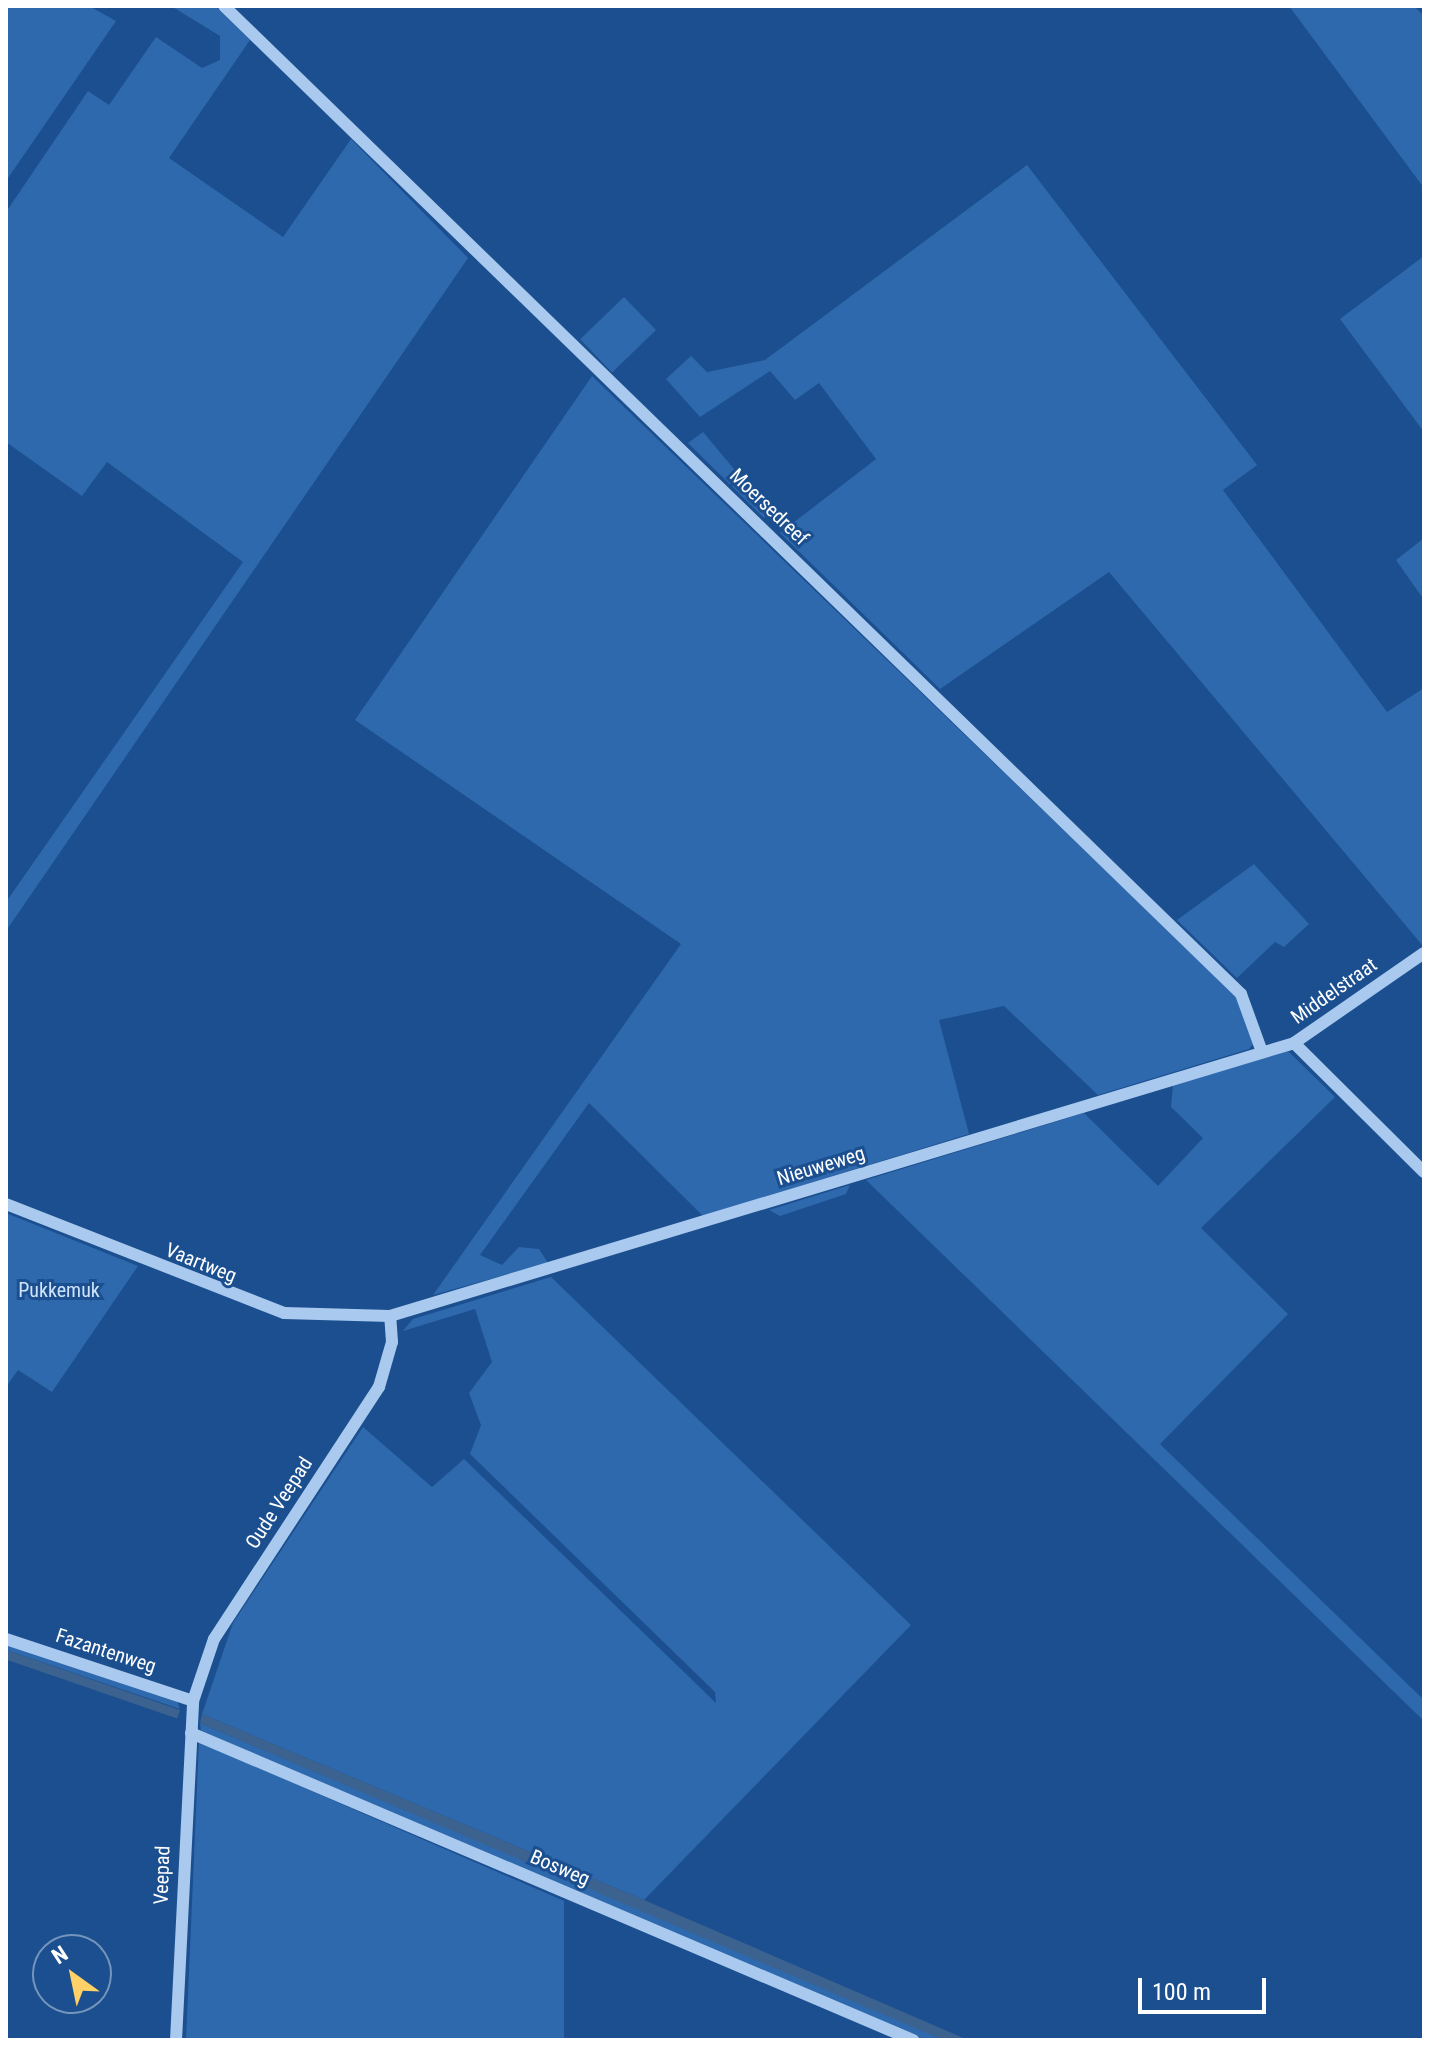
<!DOCTYPE html>
<html>
<head>
<meta charset="utf-8">
<style>
	body { margin:0 }
	#map { position:relative; width:1430px; height:2046px; overflow:hidden; background:#1b4f8f; font-family:"Roboto Condensed",sans-serif }
	div>[style] { position:absolute }
	[style*='--x'] { left:calc(var(--x)*1px); top:calc(var(--y)*1px); width:calc(var(--w)*1px); rotate:calc(var(--a)*1deg) }
	.green>* { inset:0; background:#2e69ad; transform-origin:0 0 }
	.water>* { inset:0; background:#3c6290; transform-origin:0 0 }
	.minor>* { height:12px; margin:-6px; padding:0 6px; transform-origin:6px; border-radius:6px; background:#a9c9ee }
	span { translate:-50% -50%; white-space:nowrap; text-align:center; line-height:1.15; -webkit-text-stroke:6px #1b4f8f; paint-order:stroke }
	.street-label { font-size:20px; color:#fff }
	.park-label { font-size:20px; color:#cfe3fa }
	.frame { position:absolute; inset:0; border:8px solid #fff; pointer-events:none }
	.north { position:absolute; left:32px; top:1934px; width:80px; height:80px; box-sizing:border-box; background:#1b4f8f; border:2px solid #7695bc; border-radius:50%; rotate:327deg; font-size:22px; font-weight:700; line-height:32px; text-align:center; color:#fff }
	.north::after { content:''; display:block; margin:auto; width:28px; height:36px; background:#ffd166; clip-path:polygon(50% 0,100% 100%,50% 72%,0 100%) }
	.scale { position:absolute; left:1138px; top:1978px; width:128px; height:36px; box-sizing:border-box; border:4px solid #fff; border-top:0; padding-left:10px; font-size:24px; line-height:28px; white-space:nowrap; color:#fff; -webkit-text-stroke:6px #1b4f8f; paint-order:stroke }
</style>
</head>
<body>
<div id="map">
	<div class="green">
		<div style="clip-path:polygon(6px 6px,89px 6px,116px 21px,6px 181px)"></div>
		<div style="clip-path:polygon(171px 6px,215px 6px,250px 40px,169px 158px,283px 237px,351px 139px,468px 258px,6px 931px,6px 902px,243px 562px,107px 462px,82px 496px,6px 442px,6px 212px,88px 91px,109px 105px,156px 37px,202px 68px,220px 60px,220px 36px)"></div>
		<div style="clip-path:polygon(1289px 6px,1414px 6px,1424px 16px,1424px 188px)"></div>
		<div style="clip-path:polygon(1027px 165px,1257px 465px,1223px 490px,1387px 712px,1424px 688px,1423px 946px,1109px 572px,940px 689px,780px 533px,876px 459px,819px 383px,795px 400px,770px 371px,700px 417px,666px 379px,691px 356px,707px 372px,765px 360px)"></div>
		<div style="clip-path:polygon(1424px 256px,1424px 432px,1340px 319px)"></div>
		<div style="left:624px;top:297px;width:46px;height:61px;rotate:46deg"></div>
		<div style="clip-path:polygon(592px 376px,1238px 998px,1254px 1043px,1249px 1049px,1098px 1095px,1004px 1006px,939px 1020px,969px 1134px,703px 1216px,589px 1103px,480px 1255px,502px 1265px,519px 1247px,539px 1249px,548px 1263px,433px 1295px,681px 944px,355px 720px)"></div>
		<div style="clip-path:polygon(703px 432px,770px 512px,764px 518px,688px 443px)"></div>
		<div style="clip-path:polygon(1424px 538px,1424px 600px,1396px 560px)"></div>
		<div style="clip-path:polygon(1254px 864px,1309px 924px,1284px 947px,1275px 942px,1237px 978px,1177px 920px)"></div>
		<div style="clip-path:polygon(1288px 1051px,1335px 1097px,1201px 1228px,1288px 1314px,1160px 1444px,1424px 1700px,1424px 1721px,866px 1180px,1084px 1113px,1158px 1186px,1203px 1138px,1171px 1107px,1173px 1085px)"></div>
		<div style="clip-path:polygon(850px 1185px,846px 1194px,780px 1216px,769px 1210px)"></div>
		<div style="clip-path:polygon(6px 1213px,138px 1266px,52px 1392px,18px 1370px,6px 1387px)"></div>
		<div style="clip-path:polygon(551px 1277px,911px 1625px,644px 1900px,202px 1714px,233px 1623px,363px 1427px,432px 1487px,464px 1459px,716px 1703px,715px 1692px,470px 1454px,481px 1425px,469px 1393px,492px 1362px,475px 1309px,403px 1331px,413px 1319px)"></div>
		<div style="clip-path:polygon(6px 1643px,177px 1700px,180px 1709px,6px 1650px)"></div>
		<div style="clip-path:polygon(200px 1723px,828px 1989px,944px 2040px,924px 2040px,201px 1731px)"></div>
		<div style="clip-path:polygon(199px 1742px,564px 1901px,564px 2040px,186px 2040px)"></div>
	</div>
	<div class="water">
		<div style="left:6px;top:1650px;width:184px;height:9px;rotate:19deg"></div>
		<div style="clip-path:polygon(202px 1714px,644px 1900px,968px 2040px,941px 2039px,200px 1723px)"></div>
	</div>
	<div class="minor">
		<div style="--x:224;--y:6;--w:1418;--a:44.17"></div>
		<div style="--x:1241;--y:994;--w:62;--a:70.1"></div>
		<div style="--x:1294;--y:1043;--w:183;--a:44.8"></div>
		<div style="--x:6;--y:1204;--w:299;--a:21.4"></div>
		<div style="--x:284;--y:1313;--w:106;--a:1.6"></div>
		<div style="--x:390;--y:1316;--w:944;--a:-16.8"></div>
		<div style="--x:1294;--y:1043;--w:158;--a:-34.7"></div>
		<div style="--x:6;--y:1639;--w:197;--a:18.3"></div>
		<div style="--x:191;--y:1733;--w:785;--a:23.04"></div>
		<div style="--x:176;--y:2040;--w:339;--a:-87.1"></div>
		<div style="--x:193;--y:1701;--w:65;--a:-71.3"></div>
		<div style="--x:214;--y:1639;--w:301;--a:-56.8"></div>
		<div style="--x:379;--y:1387;--w:47;--a:-73.9"></div>
		<div style="--x:392;--y:1342;--w:26;--a:-94"></div>
	</div>
	<div class="street-label">
		<span style="left:769px;top:507px;rotate:44deg">Moersedreef</span>
		<span style="left:1334px;top:991px;rotate:-35deg">Middelstraat</span>
		<span style="left:821px;top:1166px;rotate:-17deg">Nieuweweg</span>
		<span style="left:201px;top:1263px;rotate:22deg">Vaartweg</span>
		<span style="left:279px;top:1503px;rotate:-57deg">Oude Veepad</span>
		<span style="left:106px;top:1651px;rotate:18deg">Fazantenweg</span>
		<span style="left:560px;top:1868px;rotate:23deg">Bosweg</span>
		<span style="left:162px;top:1875px;rotate:-88deg">Veepad</span>
	</div>
	<div class="park-label">
		<span style="left:59px;top:1290px">Pukkemuk</span>
	</div>
	<div class="frame"></div>
	<div class="north">N</div>
	<div class="scale">100 m</div>
</div>
</body>
</html>
